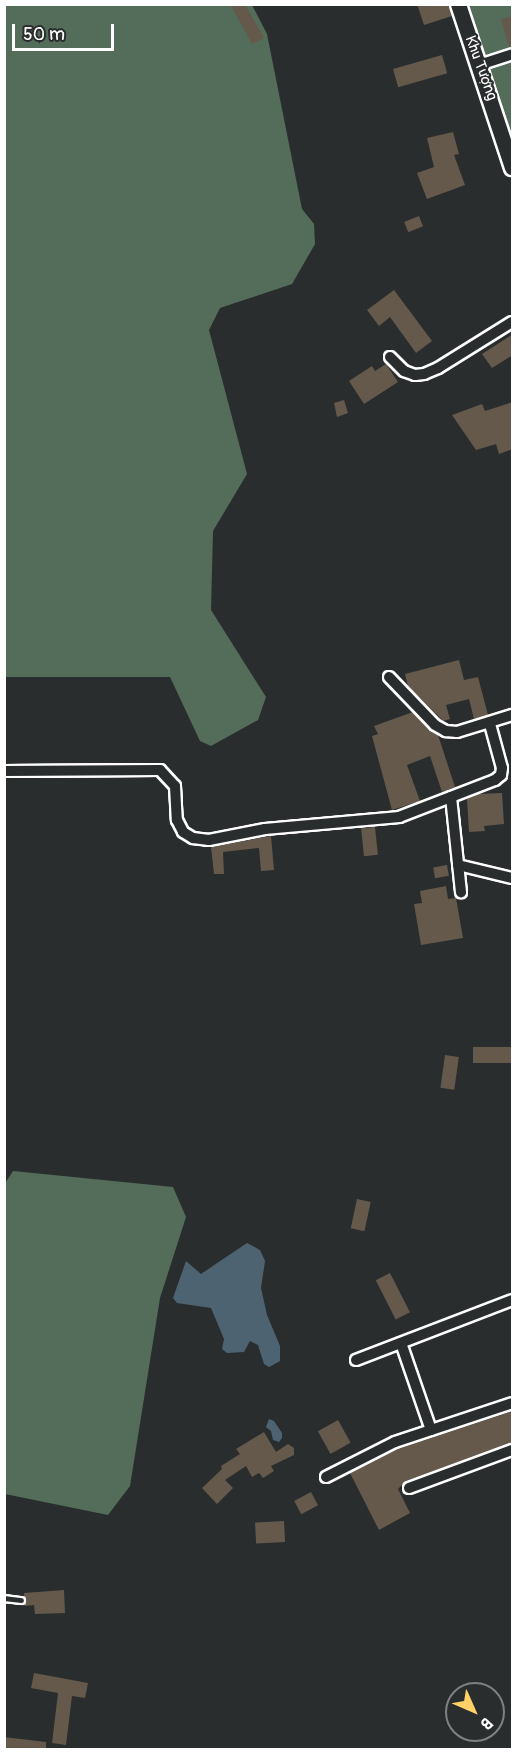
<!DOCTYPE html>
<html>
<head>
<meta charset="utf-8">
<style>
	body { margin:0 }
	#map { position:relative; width:517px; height:1754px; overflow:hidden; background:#2a2d2e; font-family:Pangolin,sans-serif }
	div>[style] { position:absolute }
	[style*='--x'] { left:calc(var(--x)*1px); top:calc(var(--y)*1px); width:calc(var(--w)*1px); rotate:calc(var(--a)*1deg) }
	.green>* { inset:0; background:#546d5a }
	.water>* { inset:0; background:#4e6372 }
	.building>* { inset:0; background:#64594b; transform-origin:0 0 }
	.roads { filter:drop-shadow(2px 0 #fff) drop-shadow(-2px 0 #fff) drop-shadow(0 2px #fff) drop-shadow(0 -2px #fff) }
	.lane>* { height:5px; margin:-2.5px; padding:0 2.5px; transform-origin:2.5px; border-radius:2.5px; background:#2a2d2e }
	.street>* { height:10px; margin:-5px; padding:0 5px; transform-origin:5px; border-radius:5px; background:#2a2d2e }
	.secondary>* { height:15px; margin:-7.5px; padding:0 7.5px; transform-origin:7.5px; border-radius:7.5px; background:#2a2d2e }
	span { translate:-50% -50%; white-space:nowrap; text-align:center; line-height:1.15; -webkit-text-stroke:4.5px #2a2d2e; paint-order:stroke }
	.street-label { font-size:15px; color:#fff }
	.frame { position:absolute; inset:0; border:6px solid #fff; pointer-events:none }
	.north { position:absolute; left:445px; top:1682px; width:60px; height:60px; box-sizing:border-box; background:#2a2d2e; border:2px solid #7f8182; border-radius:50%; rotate:135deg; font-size:16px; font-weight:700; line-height:24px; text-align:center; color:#fff }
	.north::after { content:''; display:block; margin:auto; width:21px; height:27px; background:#ffd166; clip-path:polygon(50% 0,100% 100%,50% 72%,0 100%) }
	.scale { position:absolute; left:12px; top:24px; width:102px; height:27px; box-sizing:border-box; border:3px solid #fff; border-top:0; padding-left:8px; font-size:18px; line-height:21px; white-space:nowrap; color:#fff; -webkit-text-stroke:4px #2a2d2e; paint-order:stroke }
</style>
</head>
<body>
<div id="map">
	<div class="green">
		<div style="clip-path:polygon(4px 5px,252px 5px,267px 34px,302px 209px,314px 224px,315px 244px,292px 284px,220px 308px,209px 330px,247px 474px,213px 531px,211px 610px,266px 697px,258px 720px,211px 746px,200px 741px,170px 677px,5px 677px)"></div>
		<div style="clip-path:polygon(467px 5px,512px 5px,512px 139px)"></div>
		<div style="clip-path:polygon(13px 1171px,173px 1187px,186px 1217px,160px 1298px,130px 1486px,108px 1515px,5px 1494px,4px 1185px)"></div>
	</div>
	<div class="water">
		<div style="clip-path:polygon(247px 1243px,260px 1250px,265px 1261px,261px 1288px,267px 1315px,280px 1346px,280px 1361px,269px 1367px,264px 1364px,258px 1345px,250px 1341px,244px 1352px,227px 1353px,222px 1349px,224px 1339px,211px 1308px,177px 1303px,173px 1298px,186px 1261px,201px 1274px)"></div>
		<div style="clip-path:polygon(269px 1419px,274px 1421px,282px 1433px,282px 1438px,279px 1442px,273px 1440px,271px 1431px,266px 1427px)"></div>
	</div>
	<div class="building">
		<div style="clip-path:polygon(230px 4px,245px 4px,264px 38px,252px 44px)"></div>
		<div style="clip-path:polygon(417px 4px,448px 4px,452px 16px,424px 25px)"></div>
		<div style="clip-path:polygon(513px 16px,513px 47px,509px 47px,501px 19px)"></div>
		<div style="left:442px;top:55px;width:19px;height:51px;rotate:74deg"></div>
		<div style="clip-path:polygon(453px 132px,459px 154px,454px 155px,465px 185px,427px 199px,417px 173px,434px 167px,427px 138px)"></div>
		<div style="left:419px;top:216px;width:11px;height:16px;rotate:68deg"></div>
		<div style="clip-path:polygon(394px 290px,432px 341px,416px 353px,390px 317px,379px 326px,367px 310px)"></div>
		<div style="clip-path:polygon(513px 334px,513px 355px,492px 368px,482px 354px)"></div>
		<div style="clip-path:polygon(386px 364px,398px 382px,364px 404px,349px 381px,372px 366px,375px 371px)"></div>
		<div style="clip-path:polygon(344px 400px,348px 413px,337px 417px,334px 403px)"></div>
		<div style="clip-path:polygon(513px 402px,513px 449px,499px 454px,496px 444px,476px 450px,452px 415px,482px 404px,485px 411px)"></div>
		<div style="clip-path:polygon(459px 660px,464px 680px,478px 677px,488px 715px,474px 719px,469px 699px,446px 705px,450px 719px,443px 721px,408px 686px,405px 674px)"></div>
		<div style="clip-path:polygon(413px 712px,438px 735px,455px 787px,442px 792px,430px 756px,407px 765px,420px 801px,392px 810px,372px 736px,378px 734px,374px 726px)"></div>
		<div style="clip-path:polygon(502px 793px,504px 824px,484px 826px,485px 831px,469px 832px,467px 799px,478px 794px)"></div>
		<div style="left:375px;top:827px;width:28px;height:14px;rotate:84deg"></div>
		<div style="clip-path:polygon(271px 836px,274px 870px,261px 871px,259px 848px,223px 852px,224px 874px,214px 874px,211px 847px)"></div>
		<div style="left:447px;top:865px;width:11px;height:14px;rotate:80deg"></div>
		<div style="clip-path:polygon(446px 886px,448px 899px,456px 898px,463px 938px,421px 945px,414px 904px,422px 903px,420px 891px)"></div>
		<div style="left:513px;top:1047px;width:16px;height:40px;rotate:90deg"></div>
		<div style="left:445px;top:1055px;width:14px;height:33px;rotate:8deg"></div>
		<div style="left:357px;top:1199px;width:14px;height:30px;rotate:12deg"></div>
		<div style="left:390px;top:1273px;width:44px;height:16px;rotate:63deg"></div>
		<div style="clip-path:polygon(513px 1411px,513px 1443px,406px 1481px,398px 1489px,410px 1513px,379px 1530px,350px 1473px,398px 1449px)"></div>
		<div style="left:338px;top:1420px;width:26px;height:23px;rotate:61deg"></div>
		<div style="clip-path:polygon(264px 1432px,276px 1452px,288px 1444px,294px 1448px,294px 1455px,271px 1466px,274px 1471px,263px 1478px,259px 1473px,252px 1477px,246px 1466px,225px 1480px,233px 1488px,217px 1504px,202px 1488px,222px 1469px,221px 1466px,240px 1454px,236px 1449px)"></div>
		<div style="left:311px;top:1492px;width:15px;height:19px;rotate:62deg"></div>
		<div style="left:284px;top:1521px;width:21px;height:29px;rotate:87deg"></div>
		<div style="clip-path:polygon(64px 1590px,65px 1613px,35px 1614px,34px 1605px,25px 1606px,24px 1593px)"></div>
		<div style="clip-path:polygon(34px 1673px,88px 1683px,85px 1698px,72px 1696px,66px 1745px,52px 1743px,58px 1693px,31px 1688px)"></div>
		<div style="clip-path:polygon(4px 1737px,46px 1742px,46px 1749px,4px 1749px)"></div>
	</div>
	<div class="roads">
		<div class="lane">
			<div style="--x:4;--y:1598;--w:17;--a:7"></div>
		</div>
		<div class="street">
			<div style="--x:479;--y:65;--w:35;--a:-18"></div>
			<div style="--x:390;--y:357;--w:20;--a:45"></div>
			<div style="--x:404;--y:371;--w:12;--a:20"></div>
			<div style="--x:415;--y:375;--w:9;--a:-6"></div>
			<div style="--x:424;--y:374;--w:15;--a:-23"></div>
			<div style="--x:438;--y:368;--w:87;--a:-31.9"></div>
			<div style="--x:389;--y:677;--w:66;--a:46.2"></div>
			<div style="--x:435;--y:725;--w:13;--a:29"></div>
			<div style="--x:446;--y:731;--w:11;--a:5"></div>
			<div style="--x:457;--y:732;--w:58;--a:-17.2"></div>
			<div style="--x:4;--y:771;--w:156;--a:-0.4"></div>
			<div style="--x:160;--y:770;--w:22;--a:47"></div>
			<div style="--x:175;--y:786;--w:34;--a:87"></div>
			<div style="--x:177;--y:820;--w:13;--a:63"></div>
			<div style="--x:183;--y:832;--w:12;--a:31"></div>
			<div style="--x:193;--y:838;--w:16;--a:7"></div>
			<div style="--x:209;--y:840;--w:57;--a:-11.1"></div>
			<div style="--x:265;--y:829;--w:135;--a:-5.1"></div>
			<div style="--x:399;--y:817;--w:103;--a:-21.1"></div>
			<div style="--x:495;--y:780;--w:8;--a:-40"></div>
			<div style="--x:501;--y:775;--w:7;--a:-82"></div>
			<div style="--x:502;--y:768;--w:46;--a:-105.3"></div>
			<div style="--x:451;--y:797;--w:96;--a:84"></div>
			<div style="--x:458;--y:865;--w:56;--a:13.5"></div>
			<div style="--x:401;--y:1343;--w:92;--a:71"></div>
			<div style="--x:356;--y:1360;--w:167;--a:-21"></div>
			<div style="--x:326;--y:1477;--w:77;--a:-26.9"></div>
			<div style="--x:395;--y:1442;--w:123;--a:-18.4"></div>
			<div style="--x:409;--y:1488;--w:110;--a:-20.3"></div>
		</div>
		<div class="secondary">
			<div style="--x:458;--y:4;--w:172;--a:71.7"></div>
		</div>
	</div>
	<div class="street-label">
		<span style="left:481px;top:68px;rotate:70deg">Khu Tượng</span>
	</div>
	<div class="frame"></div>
	<div class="north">B</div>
	<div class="scale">50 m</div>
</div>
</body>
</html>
